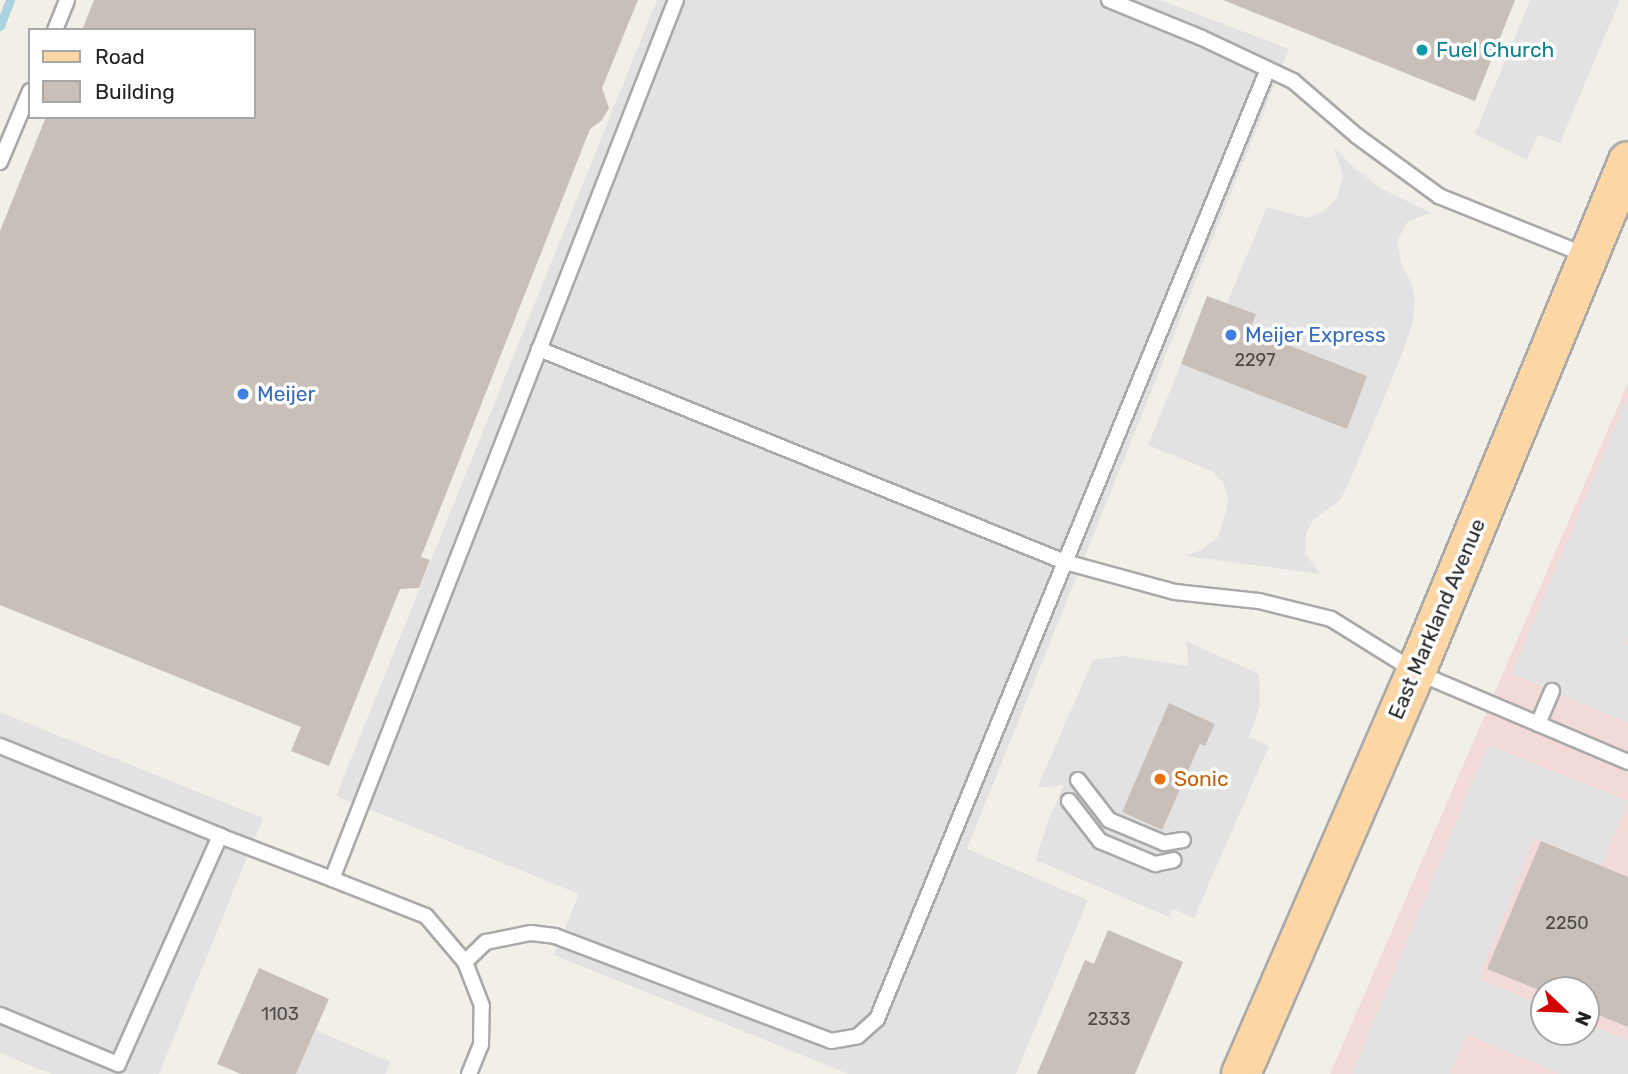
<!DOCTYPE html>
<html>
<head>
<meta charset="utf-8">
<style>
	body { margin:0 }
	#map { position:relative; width:1628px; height:1074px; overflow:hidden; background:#f2efe9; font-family:Rubik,sans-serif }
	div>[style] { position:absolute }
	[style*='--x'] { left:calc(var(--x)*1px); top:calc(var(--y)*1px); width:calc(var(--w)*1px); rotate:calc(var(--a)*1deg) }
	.commercial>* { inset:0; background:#f2dad9 }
	.parking>* { inset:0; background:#e2e2e2 }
	.stream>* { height:9px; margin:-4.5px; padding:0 4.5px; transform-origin:4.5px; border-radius:4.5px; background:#aad3df }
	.building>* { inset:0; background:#c7bfb8 }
	.roads { filter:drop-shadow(2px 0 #a9a9a9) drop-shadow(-2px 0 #a9a9a9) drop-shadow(0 2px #a9a9a9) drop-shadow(0 -2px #a9a9a9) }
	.service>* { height:14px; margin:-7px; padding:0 7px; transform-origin:7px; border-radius:7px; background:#fff }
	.primary>* { height:38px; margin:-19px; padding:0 19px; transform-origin:19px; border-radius:19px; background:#fcd6a4 }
	.dots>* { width:19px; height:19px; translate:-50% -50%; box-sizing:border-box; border:4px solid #fff; border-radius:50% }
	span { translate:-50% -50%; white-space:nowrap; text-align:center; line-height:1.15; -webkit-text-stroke:7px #fff; paint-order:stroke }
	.number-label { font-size:18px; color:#4b4948 }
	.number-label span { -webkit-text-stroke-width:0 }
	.culture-label { font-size:21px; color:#0d838f }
	.left { translate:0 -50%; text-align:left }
	.shop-label { font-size:21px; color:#366cbe }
	.street-label { font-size:21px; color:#222 }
	.food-label { font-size:21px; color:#c56008 }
	.legend { position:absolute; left:28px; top:28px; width:228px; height:91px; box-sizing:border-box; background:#fff; border:2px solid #a7a7a7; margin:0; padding:9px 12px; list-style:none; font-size:21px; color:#222 }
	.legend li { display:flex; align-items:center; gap:14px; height:35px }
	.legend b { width:35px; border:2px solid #a7a7a7 }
	.north { position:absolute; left:1530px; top:976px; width:70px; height:70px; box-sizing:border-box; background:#fff; border:2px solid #a7a7a7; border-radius:50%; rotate:113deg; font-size:19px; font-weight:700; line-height:28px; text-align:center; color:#222 }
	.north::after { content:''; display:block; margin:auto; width:24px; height:32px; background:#d40000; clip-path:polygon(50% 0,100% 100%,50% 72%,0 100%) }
</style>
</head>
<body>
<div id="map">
	<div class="commercial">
		<div style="clip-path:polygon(evenodd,1628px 383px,1628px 1074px,1330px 1074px,1628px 383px,1544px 990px,1586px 990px,1586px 1032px,1544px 1032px,1544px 990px)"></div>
	</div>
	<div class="parking">
		<div style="clip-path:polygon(657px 0,1160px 0,1289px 49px,967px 849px,1088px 900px,1016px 1074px,849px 1074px,554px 955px,579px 894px,336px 796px)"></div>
		<div style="clip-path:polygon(1530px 0,1620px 0,1560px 143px,1538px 135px,1527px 160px,1475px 134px)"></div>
		<div style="clip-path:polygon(1333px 146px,1350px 164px,1380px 188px,1432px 213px,1408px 221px,1397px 241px,1402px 266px,1411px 282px,1415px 299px,1412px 324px,1402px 354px,1348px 485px,1340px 500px,1313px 520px,1306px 533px,1305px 553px,1320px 574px,1186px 556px,1201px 550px,1217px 538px,1227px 510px,1228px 497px,1224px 484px,1212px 471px,1148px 445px,1181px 364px,1346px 428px,1367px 376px,1250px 330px,1256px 314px,1227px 303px,1267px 207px,1307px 218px,1324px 211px,1337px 197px,1343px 176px)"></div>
		<div style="clip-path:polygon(1628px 396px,1628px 638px,1625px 645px,1628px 646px,1628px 723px,1512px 674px)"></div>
		<div style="clip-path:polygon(evenodd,1186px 641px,1259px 674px,1260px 705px,1249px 737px,1269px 746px,1194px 918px,1173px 909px,1169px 917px,1036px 860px,1046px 826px,1064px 785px,1037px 788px,1093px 660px,1123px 656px,1189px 666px,1186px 641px,1169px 704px,1214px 723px,1205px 746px,1200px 744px,1162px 830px,1122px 812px,1169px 704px)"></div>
		<div style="clip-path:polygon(0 712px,263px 818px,159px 1074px,52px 1074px,0 1053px)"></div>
		<div style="clip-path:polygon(1488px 745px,1628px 801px,1602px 866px,1534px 838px,1479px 979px,1544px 1006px,1544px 1032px,1586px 1032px,1586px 1023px,1628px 1040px,1628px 1074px,1560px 1074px,1467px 1034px,1450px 1074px,1352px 1074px)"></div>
		<div style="clip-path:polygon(316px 1030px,390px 1062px,385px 1074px,296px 1074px)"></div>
	</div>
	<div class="stream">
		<div style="--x:0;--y:26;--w:28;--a:-69"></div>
	</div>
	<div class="building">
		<div style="clip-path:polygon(94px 0,638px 0,602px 88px,609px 108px,602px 120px,590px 129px,421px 557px,430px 560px,419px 588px,400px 589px,329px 766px,291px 751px,301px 727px,0 605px,0 231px,46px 117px,254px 117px,254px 30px,82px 30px)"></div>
		<div style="clip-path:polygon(1223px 0,1515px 0,1475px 101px)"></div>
		<div style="clip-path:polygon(1207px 296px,1256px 314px,1250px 330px,1367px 376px,1347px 429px,1181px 364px)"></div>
		<div style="clip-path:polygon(1169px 703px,1215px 724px,1205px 746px,1200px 744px,1162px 830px,1122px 812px)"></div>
		<div style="clip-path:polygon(1541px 841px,1628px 877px,1628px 1027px,1586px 1010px,1586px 990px,1544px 992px,1487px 969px)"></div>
		<div style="clip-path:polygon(1108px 930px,1183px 962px,1135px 1074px,1037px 1074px,1085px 960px,1094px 964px)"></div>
		<div style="clip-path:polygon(259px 968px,329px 999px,296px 1074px,241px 1074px,217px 1064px)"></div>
	</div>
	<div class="roads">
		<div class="service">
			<div style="--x:1109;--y:0;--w:100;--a:22.2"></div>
			<div style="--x:1202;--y:38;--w:101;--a:25.3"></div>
			<div style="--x:1293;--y:81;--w:84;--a:40.7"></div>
			<div style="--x:1357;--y:136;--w:102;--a:36.2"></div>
			<div style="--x:1439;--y:196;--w:161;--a:21.9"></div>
			<div style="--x:55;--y:30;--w:32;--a:-68"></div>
			<div style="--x:0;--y:162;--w:77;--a:-67.1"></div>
			<div style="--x:539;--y:349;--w:567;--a:22.05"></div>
			<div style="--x:1065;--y:562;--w:114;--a:15.3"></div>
			<div style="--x:1175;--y:592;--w:84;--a:6.1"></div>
			<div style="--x:1259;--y:601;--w:74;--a:14"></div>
			<div style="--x:1331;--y:619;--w:100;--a:31.9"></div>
			<div style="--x:1416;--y:672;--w:230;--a:23"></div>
			<div style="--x:1538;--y:724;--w:36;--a:-67"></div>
			<div style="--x:0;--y:746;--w:238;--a:22.2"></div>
			<div style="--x:1078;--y:780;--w:51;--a:52.2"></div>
			<div style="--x:1109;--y:820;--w:60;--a:22.7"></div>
			<div style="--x:1164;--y:843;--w:19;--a:-9"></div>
			<div style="--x:1069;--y:801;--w:51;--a:52.2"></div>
			<div style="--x:1100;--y:841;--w:60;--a:22.7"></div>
			<div style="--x:1155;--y:864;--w:19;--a:-12"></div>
			<div style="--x:465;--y:962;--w:29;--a:-44"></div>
			<div style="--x:486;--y:942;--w:46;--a:-11.3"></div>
			<div style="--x:531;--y:933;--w:24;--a:7"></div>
			<div style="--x:555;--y:936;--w:295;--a:20.8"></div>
			<div style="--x:831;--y:1041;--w:27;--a:-10"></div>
			<div style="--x:858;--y:1036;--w:25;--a:-42"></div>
			<div style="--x:877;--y:1019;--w:1027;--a:-67.63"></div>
			<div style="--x:0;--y:1015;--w:128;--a:22.6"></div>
			<div style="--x:118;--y:1064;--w:250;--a:-65.9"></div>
			<div style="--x:220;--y:836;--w:120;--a:21"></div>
			<div style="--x:469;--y:1074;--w:31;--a:-68"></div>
			<div style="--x:481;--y:1045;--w:39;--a:-89"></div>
			<div style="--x:482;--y:1006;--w:47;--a:-111.1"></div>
			<div style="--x:465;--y:962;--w:60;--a:-130.3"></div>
			<div style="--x:426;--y:916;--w:101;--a:-158.5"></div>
			<div style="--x:332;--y:879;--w:944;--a:-68.63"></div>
		</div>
		<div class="primary">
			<div style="--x:1241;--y:1074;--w:438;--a:-66.5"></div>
			<div style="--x:1416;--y:672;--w:553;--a:-67.47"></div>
		</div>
	</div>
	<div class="dots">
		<div style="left:1422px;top:50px;background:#0f9aa8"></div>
		<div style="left:1231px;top:335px;background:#3f7fe0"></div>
		<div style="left:243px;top:394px;background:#3f7fe0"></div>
		<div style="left:1160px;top:779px;background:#e8710a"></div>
	</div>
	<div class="number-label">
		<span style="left:1255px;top:360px">2297</span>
		<span style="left:1567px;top:923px">2250</span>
		<span style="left:280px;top:1014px">1103</span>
		<span style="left:1109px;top:1019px">2333</span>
	</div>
	<div class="culture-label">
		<span class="left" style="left:1436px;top:50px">Fuel Church</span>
	</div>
	<div class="shop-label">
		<span class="left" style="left:1245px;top:335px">Meijer Express</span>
		<span class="left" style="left:257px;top:394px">Meijer</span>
	</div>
	<div class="street-label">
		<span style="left:1437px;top:619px;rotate:-67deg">East Markland Avenue</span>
	</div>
	<div class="food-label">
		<span class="left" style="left:1174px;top:779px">Sonic</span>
	</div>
	<ul class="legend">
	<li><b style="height:9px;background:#fcd6a4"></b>Road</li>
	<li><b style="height:19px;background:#c7bfb8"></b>Building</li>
	</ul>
	<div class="north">N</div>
</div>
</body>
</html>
